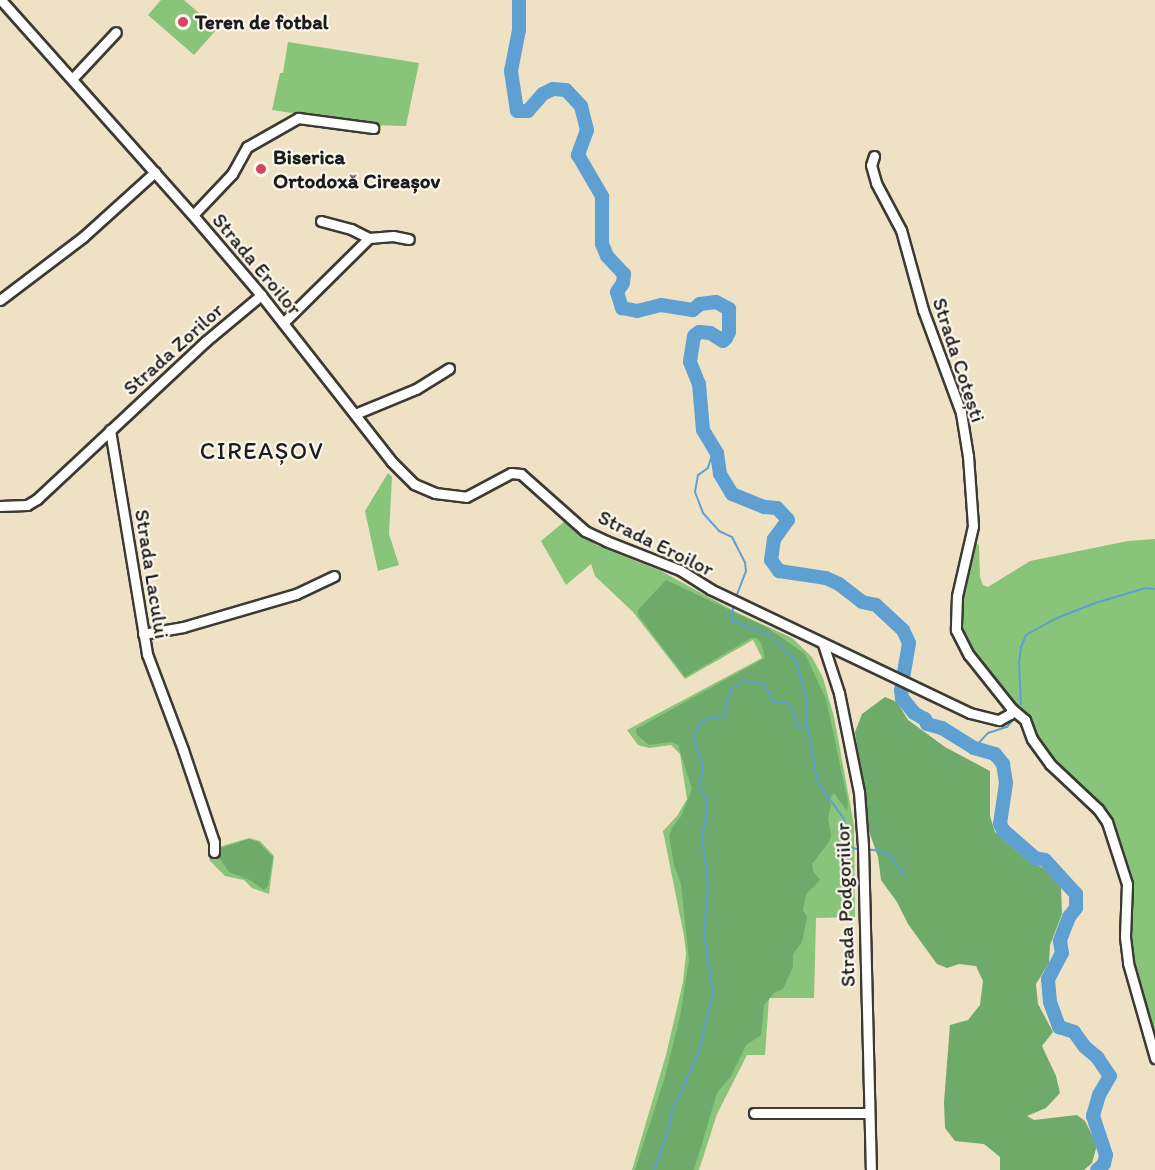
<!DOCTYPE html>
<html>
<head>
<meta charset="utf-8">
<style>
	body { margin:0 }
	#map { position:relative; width:1155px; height:1170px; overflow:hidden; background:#efe2c4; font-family:Itim,sans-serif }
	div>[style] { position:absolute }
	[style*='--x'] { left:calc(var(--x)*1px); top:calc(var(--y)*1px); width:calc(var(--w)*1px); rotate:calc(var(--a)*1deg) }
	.green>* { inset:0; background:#88c47a }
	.forest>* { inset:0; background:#6eaa6a }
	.stream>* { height:2px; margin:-1px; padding:0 1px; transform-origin:1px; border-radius:1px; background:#5ea0d1 }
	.river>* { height:14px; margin:-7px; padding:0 7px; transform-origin:7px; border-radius:7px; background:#5ea0d1 }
	.roads { filter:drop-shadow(2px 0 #3c3a35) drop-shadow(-2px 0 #3c3a35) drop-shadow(0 2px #3c3a35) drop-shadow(0 -2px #3c3a35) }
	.street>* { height:9px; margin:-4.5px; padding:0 4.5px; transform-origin:4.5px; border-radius:4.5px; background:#fff }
	.dots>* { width:16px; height:16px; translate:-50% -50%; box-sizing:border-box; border:3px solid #fbf7ec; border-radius:50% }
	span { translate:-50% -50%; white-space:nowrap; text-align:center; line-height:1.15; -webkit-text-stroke:4.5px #fbf7ec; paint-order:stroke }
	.poi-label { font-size:21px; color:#1c1c1c; font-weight:700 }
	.left { translate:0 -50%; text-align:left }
	.street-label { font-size:21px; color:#1c1c1c }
	.quarter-label { font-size:24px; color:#1c1c1c; letter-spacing:1.5px }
</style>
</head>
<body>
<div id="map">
	<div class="green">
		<div style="clip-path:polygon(161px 0,184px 0,217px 29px,194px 55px,148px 15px)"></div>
		<div style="clip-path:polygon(288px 42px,419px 63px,406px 126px,369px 125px,272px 110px,280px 73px,283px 73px)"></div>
		<div style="clip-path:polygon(388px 473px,392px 477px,389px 534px,399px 565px,378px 571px,365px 511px)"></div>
		<div style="clip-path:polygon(565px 521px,596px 545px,661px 571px,736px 612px,792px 638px,812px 657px,823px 678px,834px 717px,854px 825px,855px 917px,816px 918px,814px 998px,769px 998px,765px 1055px,747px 1055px,717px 1114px,699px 1170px,632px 1170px,666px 1055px,683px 982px,686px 954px,684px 936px,663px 831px,677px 816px,687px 799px,680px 754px,671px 745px,649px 748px,638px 745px,627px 730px,762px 658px,753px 640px,685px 679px,633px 612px,595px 576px,591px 564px,566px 585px,541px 541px)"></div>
		<div style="clip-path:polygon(1155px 539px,1155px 1043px,1128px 946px,1131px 886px,1105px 813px,1046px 753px,1033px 730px,974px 657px,960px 631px,961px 593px,974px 542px,979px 545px,980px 577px,983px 585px,988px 587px,1030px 561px,1128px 541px)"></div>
		<div style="clip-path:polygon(249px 838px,260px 841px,274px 856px,269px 894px,252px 888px,244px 880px,225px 876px,209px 860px,219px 847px)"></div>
	</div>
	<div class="forest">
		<div style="clip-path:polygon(666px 580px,768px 628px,805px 654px,826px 699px,848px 802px,847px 811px,834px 793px,829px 800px,831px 805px,828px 819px,831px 835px,829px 842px,812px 864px,813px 871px,820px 880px,806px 894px,803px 910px,807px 917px,802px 942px,793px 954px,793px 967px,783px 989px,774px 993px,764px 1005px,761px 1035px,746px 1045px,731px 1076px,717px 1093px,694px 1170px,635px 1170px,665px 1077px,680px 1017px,689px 960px,681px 884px,674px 865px,669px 836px,672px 828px,681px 816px,692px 789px,678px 745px,671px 742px,649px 745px,637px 735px,636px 729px,765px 658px,761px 643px,757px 638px,751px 638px,685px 677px,638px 615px,638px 610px)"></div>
		<div style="clip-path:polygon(885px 697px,897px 702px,908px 720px,945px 747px,990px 771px,990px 816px,995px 832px,1027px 860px,1043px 868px,1061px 887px,1062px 914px,1050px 945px,1049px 963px,1036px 984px,1038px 1004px,1053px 1032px,1042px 1046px,1056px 1076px,1060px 1093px,1046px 1108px,1027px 1116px,1034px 1120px,1077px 1115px,1085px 1121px,1097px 1145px,1092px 1163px,1084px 1170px,1000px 1170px,1000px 1157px,984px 1144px,955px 1141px,945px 1128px,944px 1102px,950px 1025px,968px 1020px,980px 1005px,983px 981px,976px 966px,959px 964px,947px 968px,937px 964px,908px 924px,897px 902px,881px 880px,878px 857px,869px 831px,855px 732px,862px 714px)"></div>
		<div style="clip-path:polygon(249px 839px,258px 842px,273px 857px,268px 886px,264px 890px,250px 880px,229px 872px,218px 856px,221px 848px)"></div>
	</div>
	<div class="stream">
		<div style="--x:714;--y:449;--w:20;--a:108"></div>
		<div style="--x:708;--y:468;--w:12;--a:145"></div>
		<div style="--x:698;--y:475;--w:17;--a:100"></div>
		<div style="--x:695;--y:492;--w:22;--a:69"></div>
		<div style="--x:703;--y:513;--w:24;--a:48"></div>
		<div style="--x:719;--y:531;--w:14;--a:25"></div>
		<div style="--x:732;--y:537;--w:28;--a:63"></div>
		<div style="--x:745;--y:562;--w:9;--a:84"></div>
		<div style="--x:746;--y:571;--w:30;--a:111"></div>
		<div style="--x:734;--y:604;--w:15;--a:101"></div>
		<div style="--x:731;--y:619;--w:5;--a:37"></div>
		<div style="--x:735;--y:622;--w:35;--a:20"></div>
		<div style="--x:768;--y:634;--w:39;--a:44"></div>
		<div style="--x:796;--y:661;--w:41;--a:74.2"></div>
		<div style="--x:807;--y:700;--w:24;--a:90"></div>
		<div style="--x:807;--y:724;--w:52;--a:80"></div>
		<div style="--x:816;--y:775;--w:9;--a:72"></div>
		<div style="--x:819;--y:784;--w:43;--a:54.5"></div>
		<div style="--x:844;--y:819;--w:29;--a:78"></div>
		<div style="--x:850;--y:847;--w:10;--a:17"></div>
		<div style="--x:1021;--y:704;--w:41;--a:-92.8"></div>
		<div style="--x:1019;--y:663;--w:16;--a:-83"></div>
		<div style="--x:1021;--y:647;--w:13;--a:-67"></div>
		<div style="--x:1026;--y:635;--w:35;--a:-29"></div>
		<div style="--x:1057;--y:618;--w:41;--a:-21.5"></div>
		<div style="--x:1095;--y:603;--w:53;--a:-16.4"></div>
		<div style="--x:1146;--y:588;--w:9;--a:6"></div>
		<div style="--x:974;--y:748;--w:21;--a:-47"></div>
		<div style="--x:988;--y:733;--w:20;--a:-18"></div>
		<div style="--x:1007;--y:727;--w:13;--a:-51"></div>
		<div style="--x:865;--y:849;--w:16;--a:7"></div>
		<div style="--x:881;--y:851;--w:11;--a:27"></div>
		<div style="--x:891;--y:856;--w:24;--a:57"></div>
		<div style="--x:654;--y:1170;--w:46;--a:-70.8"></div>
		<div style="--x:669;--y:1127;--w:14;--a:-82"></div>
		<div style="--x:671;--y:1113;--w:67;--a:-65.3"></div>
		<div style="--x:699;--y:1052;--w:63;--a:-77.1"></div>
		<div style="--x:713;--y:991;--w:57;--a:-99.1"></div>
		<div style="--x:704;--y:935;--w:50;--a:-85.4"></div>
		<div style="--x:708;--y:885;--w:49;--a:-97"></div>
		<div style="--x:702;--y:836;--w:22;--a:-77"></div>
		<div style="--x:707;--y:815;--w:18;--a:-93"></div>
		<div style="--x:706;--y:797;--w:11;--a:-131"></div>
		<div style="--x:699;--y:789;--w:23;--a:-80"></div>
		<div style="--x:703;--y:766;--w:24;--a:-109"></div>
		<div style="--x:695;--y:743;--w:13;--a:-86"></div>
		<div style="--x:696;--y:730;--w:13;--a:-51"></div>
		<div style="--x:704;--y:720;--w:20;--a:-11"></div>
		<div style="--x:724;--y:716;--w:27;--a:-77"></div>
		<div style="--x:730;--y:690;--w:17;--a:-33"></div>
		<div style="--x:744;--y:681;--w:18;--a:6"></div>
		<div style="--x:762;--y:683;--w:13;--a:51"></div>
		<div style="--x:770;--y:693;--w:9;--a:72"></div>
		<div style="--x:773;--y:702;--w:15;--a:4"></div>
		<div style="--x:788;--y:703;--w:6;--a:51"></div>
		<div style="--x:792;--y:708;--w:20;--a:75"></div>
		<div style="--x:797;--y:727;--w:8;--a:14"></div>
		<div style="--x:805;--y:729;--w:5;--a:-68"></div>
	</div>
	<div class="river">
		<div style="--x:519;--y:0;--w:30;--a:90"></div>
		<div style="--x:519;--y:30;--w:42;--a:101"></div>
		<div style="--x:511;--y:71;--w:40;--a:81.5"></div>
		<div style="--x:517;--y:111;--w:11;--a:0"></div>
		<div style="--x:528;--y:111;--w:23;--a:-49"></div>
		<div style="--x:543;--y:94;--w:11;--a:-27"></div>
		<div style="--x:553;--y:89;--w:13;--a:4"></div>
		<div style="--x:566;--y:90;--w:22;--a:47"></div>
		<div style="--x:581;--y:106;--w:25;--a:76"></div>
		<div style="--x:587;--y:130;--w:27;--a:110"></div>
		<div style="--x:578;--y:155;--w:48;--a:59.7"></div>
		<div style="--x:602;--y:196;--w:48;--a:90"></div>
		<div style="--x:602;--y:244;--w:13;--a:67"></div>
		<div style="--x:607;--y:256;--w:25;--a:47"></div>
		<div style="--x:624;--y:274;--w:9;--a:96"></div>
		<div style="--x:623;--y:283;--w:11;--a:124"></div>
		<div style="--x:617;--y:292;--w:17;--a:73"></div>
		<div style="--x:622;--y:308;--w:15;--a:11"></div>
		<div style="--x:637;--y:311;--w:25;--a:-14"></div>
		<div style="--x:661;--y:305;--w:32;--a:9"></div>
		<div style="--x:693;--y:310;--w:9;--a:-41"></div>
		<div style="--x:700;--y:304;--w:16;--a:-7"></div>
		<div style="--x:716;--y:302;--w:15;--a:28"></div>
		<div style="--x:729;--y:309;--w:23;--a:90"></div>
		<div style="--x:729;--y:332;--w:7;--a:117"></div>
		<div style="--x:726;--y:338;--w:4;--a:135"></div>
		<div style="--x:723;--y:341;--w:15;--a:-148"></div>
		<div style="--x:710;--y:333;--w:11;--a:-175"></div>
		<div style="--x:699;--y:332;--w:6;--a:141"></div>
		<div style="--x:694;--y:336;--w:26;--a:99"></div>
		<div style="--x:690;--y:362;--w:24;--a:68"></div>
		<div style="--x:699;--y:384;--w:46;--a:85"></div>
		<div style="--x:703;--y:430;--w:27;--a:59"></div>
		<div style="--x:717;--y:453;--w:21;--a:82"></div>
		<div style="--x:720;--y:474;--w:23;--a:59"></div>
		<div style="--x:732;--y:494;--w:35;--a:22"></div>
		<div style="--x:764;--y:507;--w:13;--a:4"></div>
		<div style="--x:777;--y:508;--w:16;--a:47"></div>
		<div style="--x:788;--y:520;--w:24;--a:126"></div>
		<div style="--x:774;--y:539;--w:21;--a:98"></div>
		<div style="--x:771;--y:560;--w:14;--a:54"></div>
		<div style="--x:779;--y:571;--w:48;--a:8.5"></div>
		<div style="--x:826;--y:578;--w:14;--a:25"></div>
		<div style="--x:839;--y:584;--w:29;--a:38"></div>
		<div style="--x:862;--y:602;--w:14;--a:12"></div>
		<div style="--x:876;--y:605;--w:37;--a:43"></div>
		<div style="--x:903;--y:630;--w:14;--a:65"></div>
		<div style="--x:909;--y:643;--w:48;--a:99.7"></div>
		<div style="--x:901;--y:690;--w:8;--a:83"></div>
		<div style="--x:902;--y:698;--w:19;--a:51"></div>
		<div style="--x:914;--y:713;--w:13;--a:29"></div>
		<div style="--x:925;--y:719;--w:5;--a:68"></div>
		<div style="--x:927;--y:724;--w:16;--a:15"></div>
		<div style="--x:942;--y:728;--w:38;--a:32"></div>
		<div style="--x:974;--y:748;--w:22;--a:16"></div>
		<div style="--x:995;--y:754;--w:13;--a:51"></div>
		<div style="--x:1003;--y:764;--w:19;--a:81"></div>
		<div style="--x:1006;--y:783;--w:41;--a:98.3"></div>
		<div style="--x:1000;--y:824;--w:7;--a:63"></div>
		<div style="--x:1003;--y:830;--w:43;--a:41.2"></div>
		<div style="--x:1035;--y:858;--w:10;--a:11"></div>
		<div style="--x:1045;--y:860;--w:46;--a:47.6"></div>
		<div style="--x:1076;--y:894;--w:14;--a:90"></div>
		<div style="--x:1076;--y:908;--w:11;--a:128"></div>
		<div style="--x:1069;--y:917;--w:26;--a:111"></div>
		<div style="--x:1060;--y:941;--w:12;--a:81"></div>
		<div style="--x:1062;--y:953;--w:30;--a:118"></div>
		<div style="--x:1048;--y:979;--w:23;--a:85"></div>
		<div style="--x:1050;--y:1002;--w:27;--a:70"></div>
		<div style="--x:1059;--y:1027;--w:16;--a:18"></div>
		<div style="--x:1074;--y:1032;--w:19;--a:54"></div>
		<div style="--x:1085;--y:1047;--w:16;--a:40"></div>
		<div style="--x:1097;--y:1057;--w:23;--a:56"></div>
		<div style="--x:1110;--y:1076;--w:22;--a:120"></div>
		<div style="--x:1099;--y:1095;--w:22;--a:106"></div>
		<div style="--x:1093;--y:1116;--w:41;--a:71.6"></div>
		<div style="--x:1106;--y:1155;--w:9;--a:103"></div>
		<div style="--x:1104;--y:1164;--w:9;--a:139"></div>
	</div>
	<div class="roads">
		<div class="street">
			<div style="--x:1;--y:0;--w:295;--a:48.3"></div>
			<div style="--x:197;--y:220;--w:99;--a:49.5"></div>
			<div style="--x:261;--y:295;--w:212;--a:51.9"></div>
			<div style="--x:392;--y:462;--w:31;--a:45"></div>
			<div style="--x:414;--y:484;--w:23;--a:23"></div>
			<div style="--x:435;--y:493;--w:31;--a:7"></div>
			<div style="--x:466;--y:497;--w:51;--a:-28.1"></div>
			<div style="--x:511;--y:473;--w:10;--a:6"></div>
			<div style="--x:521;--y:474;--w:86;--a:41.7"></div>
			<div style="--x:585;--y:531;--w:23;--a:25"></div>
			<div style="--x:606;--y:541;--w:79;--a:21.4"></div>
			<div style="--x:680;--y:570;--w:36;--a:32"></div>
			<div style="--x:710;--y:589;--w:288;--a:25.5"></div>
			<div style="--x:970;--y:713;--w:30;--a:14"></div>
			<div style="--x:999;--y:720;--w:13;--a:-29"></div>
			<div style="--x:1010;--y:714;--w:5;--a:-68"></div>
			<div style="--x:72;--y:79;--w:64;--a:-46.9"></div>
			<div style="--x:874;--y:156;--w:9;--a:108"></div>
			<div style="--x:871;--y:165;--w:19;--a:74"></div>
			<div style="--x:876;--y:183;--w:53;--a:62"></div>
			<div style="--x:901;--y:230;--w:83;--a:74.6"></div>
			<div style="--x:923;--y:310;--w:110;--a:69.7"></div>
			<div style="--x:961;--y:413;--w:44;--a:80.8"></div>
			<div style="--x:968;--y:456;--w:70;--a:85.9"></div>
			<div style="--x:973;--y:526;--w:72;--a:102.9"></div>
			<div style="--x:957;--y:596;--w:34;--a:92"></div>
			<div style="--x:956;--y:630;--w:28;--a:63"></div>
			<div style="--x:969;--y:655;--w:69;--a:51.5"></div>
			<div style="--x:1012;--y:709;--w:17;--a:40"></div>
			<div style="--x:1025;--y:720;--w:20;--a:70"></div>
			<div style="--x:1032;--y:739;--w:31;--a:54"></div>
			<div style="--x:1050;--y:764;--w:66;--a:43.2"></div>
			<div style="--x:1098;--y:809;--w:16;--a:55"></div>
			<div style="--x:1107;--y:822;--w:65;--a:72.1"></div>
			<div style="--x:1127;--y:884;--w:53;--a:92.2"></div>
			<div style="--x:1125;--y:937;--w:26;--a:83"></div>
			<div style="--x:1128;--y:963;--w:99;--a:74.1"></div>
			<div style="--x:193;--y:215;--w:57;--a:-46.4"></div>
			<div style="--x:232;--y:174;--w:31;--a:-61"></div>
			<div style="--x:247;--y:147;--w:59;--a:-29.6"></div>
			<div style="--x:298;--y:118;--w:76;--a:7.6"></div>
			<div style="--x:321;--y:221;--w:31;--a:15"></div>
			<div style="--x:351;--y:229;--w:20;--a:27"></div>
			<div style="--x:369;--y:238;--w:24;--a:-5"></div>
			<div style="--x:393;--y:236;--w:16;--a:11"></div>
			<div style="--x:0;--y:300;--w:104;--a:-37.2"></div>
			<div style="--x:83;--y:237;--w:97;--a:-42.1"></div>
			<div style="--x:283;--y:323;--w:121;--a:-44.7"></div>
			<div style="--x:355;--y:414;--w:66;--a:-22.3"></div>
			<div style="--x:416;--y:389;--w:39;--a:-32"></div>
			<div style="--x:110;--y:430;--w:227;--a:80.6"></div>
			<div style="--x:147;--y:654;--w:103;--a:69.4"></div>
			<div style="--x:183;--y:750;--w:97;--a:71.4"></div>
			<div style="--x:214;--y:842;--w:10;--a:90"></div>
			<div style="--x:0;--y:506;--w:27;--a:-2"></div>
			<div style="--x:27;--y:505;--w:12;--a:-31"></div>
			<div style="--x:37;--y:499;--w:231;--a:-43.1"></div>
			<div style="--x:206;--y:341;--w:72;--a:-39.9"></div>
			<div style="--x:143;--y:634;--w:41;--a:-9.9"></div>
			<div style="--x:183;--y:627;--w:118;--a:-16.3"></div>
			<div style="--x:296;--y:594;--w:42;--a:-25.3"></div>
			<div style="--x:823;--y:644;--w:52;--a:71.9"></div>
			<div style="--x:839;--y:693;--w:101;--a:78.6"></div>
			<div style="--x:859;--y:792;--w:54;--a:85.8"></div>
			<div style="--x:863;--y:846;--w:324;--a:88.6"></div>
			<div style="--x:754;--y:1113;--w:115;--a:0"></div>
		</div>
	</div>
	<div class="dots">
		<div style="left:183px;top:22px;background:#d1495b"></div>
		<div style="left:261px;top:169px;background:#d1495b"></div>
	</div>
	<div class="poi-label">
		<span class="left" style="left:195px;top:22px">Teren de fotbal</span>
		<span class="left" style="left:273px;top:169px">Biserica<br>Ortodoxă Cireașov</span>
	</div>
	<div class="street-label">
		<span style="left:257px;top:264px;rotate:50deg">Strada Eroilor</span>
		<span style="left:173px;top:349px;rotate:-42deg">Strada Zorilor</span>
		<span style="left:959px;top:360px;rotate:72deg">Strada Cotești</span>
		<span style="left:656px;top:543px;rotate:26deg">Strada Eroilor</span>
		<span style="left:152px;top:574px;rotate:81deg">Strada Lacului</span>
		<span style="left:845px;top:905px;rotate:-92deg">Strada Podgoriilor</span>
	</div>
	<div class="quarter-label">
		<span style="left:262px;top:451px">CIREAȘOV</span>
	</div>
</div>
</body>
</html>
